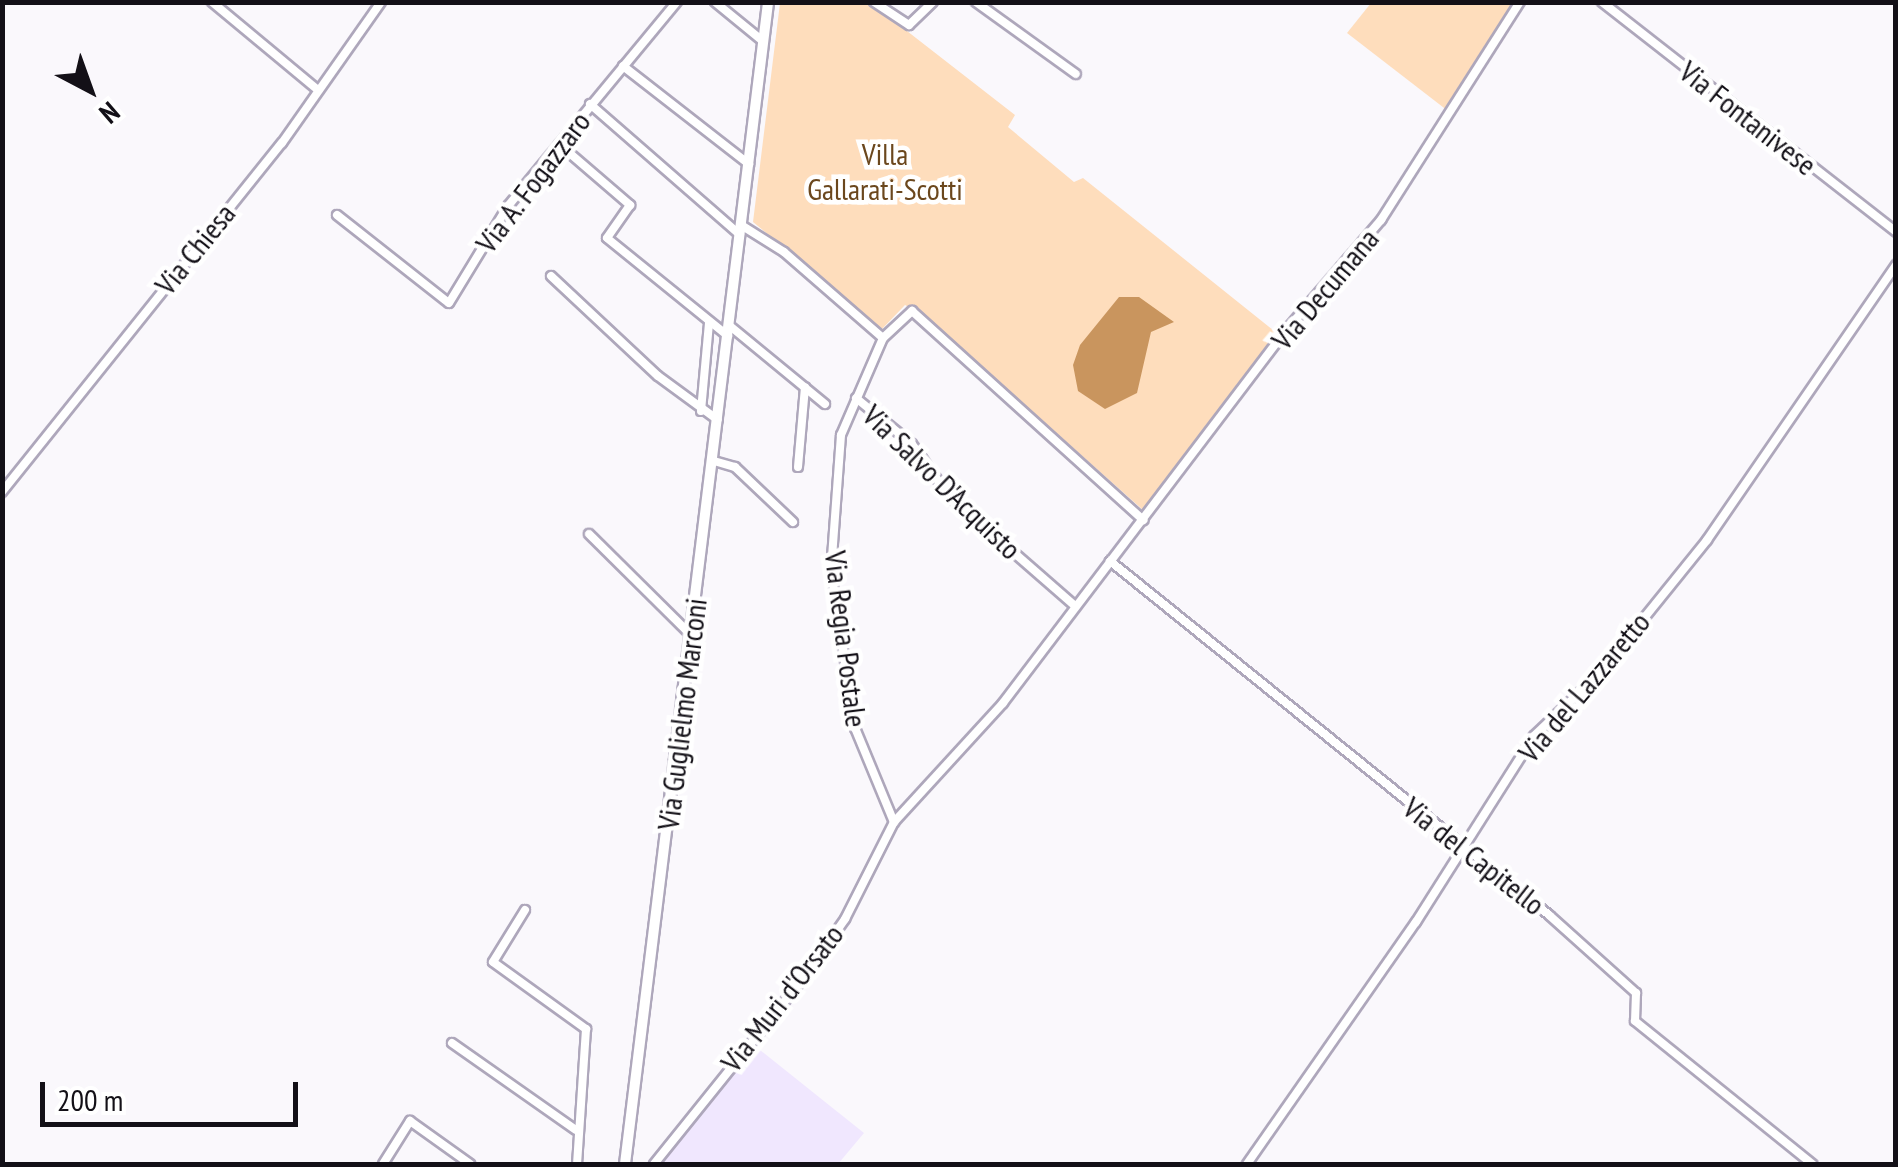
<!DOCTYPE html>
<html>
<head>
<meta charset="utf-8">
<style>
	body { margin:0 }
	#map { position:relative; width:1898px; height:1167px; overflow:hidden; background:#faf8fc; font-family:"PT Sans Narrow",sans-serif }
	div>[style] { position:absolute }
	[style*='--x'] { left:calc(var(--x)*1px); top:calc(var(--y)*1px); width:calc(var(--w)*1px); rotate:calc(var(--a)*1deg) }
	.built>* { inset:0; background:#f0e7fe }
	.green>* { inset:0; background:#feddbc }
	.water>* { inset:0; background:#c9955e }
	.roads { filter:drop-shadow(2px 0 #aea7bb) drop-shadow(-2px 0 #aea7bb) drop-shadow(0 2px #aea7bb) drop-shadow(0 -2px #aea7bb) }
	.minor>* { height:8px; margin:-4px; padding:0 4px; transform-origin:4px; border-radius:4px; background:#fff }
	.tertiary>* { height:10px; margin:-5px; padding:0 5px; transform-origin:5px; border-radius:5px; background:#fff }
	span { translate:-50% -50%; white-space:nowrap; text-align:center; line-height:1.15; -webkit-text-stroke:9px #fff; paint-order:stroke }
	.street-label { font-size:30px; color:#131017 }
	.park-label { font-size:30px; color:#6b471d }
	.frame { position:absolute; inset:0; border:5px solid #131017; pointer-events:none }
	.north { position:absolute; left:40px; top:40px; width:100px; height:100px; -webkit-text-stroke:8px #fff; paint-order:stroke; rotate:139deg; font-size:28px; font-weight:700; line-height:40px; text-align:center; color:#131017 }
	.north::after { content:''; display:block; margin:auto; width:35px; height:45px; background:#131017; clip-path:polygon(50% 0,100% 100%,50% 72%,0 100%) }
	.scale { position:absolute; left:40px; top:1082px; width:258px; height:45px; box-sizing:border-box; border:5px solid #131017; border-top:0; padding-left:12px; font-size:30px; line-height:35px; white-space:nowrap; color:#131017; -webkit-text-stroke:8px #fff; paint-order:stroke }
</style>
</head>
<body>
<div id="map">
	<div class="built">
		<div style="clip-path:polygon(750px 1042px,864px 1133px,838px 1164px,658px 1164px)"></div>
	</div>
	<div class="green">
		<div style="clip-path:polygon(780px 3px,871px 3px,1015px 115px,1008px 127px,1074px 182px,1083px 178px,1278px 334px,1143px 510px,922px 314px,905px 305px,882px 329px,753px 222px)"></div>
		<div style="clip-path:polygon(1371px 3px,1514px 3px,1448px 111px,1347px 33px)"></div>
	</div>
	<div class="water">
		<div style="clip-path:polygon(1119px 297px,1139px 297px,1174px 322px,1151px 332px,1137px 393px,1105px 409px,1078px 391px,1073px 365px,1080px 345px)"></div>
	</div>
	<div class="roads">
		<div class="minor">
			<div style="--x:212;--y:2;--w:138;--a:39.7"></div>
			<div style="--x:715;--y:2;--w:63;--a:39.2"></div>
			<div style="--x:874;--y:2;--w:42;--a:33.3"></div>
			<div style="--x:909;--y:25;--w:33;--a:-44"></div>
			<div style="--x:976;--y:2;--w:123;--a:35.8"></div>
			<div style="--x:1602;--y:2;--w:373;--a:38"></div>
			<div style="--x:623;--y:66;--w:160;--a:37.9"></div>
			<div style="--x:590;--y:104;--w:199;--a:41.1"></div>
			<div style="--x:559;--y:144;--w:94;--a:40.7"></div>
			<div style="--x:630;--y:205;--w:40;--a:124.9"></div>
			<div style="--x:607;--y:238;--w:156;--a:39"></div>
			<div style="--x:337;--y:215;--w:142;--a:38.2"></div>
			<div style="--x:449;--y:303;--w:114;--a:-58.7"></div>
			<div style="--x:508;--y:206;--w:265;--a:-50.4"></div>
			<div style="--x:741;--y:225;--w:51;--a:32.1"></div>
			<div style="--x:784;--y:252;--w:131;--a:41"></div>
			<div style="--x:883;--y:338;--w:40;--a:-43"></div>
			<div style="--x:912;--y:311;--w:312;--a:42.1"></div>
			<div style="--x:551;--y:276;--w:146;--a:43.1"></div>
			<div style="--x:658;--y:376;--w:74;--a:36.3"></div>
			<div style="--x:730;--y:326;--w:123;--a:39.4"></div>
			<div style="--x:883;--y:338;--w:106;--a:113.4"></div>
			<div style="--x:841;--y:435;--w:135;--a:94.2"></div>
			<div style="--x:831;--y:570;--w:160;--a:81.4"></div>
			<div style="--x:855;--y:728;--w:102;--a:67.5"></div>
			<div style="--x:856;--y:398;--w:72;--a:39.4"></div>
			<div style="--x:912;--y:444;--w:64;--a:54.6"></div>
			<div style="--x:949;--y:496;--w:166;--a:41.1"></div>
			<div style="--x:701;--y:411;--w:88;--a:-84.8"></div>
			<div style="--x:714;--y:461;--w:22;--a:16"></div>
			<div style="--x:735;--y:467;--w:80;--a:43.5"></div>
			<div style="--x:798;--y:467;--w:80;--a:-85"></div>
			<div style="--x:2;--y:492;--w:447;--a:-51.3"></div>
			<div style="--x:282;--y:143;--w:172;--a:-54.9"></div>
			<div style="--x:589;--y:534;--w:145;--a:44.7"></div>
			<div style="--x:1110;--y:561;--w:564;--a:38.88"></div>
			<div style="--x:1549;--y:915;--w:117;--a:41.9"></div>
			<div style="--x:1636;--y:993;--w:28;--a:92"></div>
			<div style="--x:1635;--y:1021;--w:228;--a:38.9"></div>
			<div style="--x:525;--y:910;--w:61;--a:121.6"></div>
			<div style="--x:493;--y:962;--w:115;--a:35.8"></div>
			<div style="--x:586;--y:1029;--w:135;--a:93.8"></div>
			<div style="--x:452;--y:1043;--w:151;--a:35.1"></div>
			<div style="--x:383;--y:1164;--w:51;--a:-57.9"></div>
			<div style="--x:410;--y:1121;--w:74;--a:35.6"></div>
			<div style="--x:654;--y:1164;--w:236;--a:-51.2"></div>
			<div style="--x:802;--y:980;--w:75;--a:-54.8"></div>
			<div style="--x:845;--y:919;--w:109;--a:-63.2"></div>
			<div style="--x:894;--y:822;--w:161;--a:-47.5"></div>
			<div style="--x:1003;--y:703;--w:471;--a:-52.8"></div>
			<div style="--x:1288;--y:328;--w:143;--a:-49.3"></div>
			<div style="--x:1381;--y:220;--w:259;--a:-57.5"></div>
			<div style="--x:1247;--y:1164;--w:295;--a:-55.1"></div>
			<div style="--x:1416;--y:922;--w:220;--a:-57.6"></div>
			<div style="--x:1534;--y:736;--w:90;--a:-43.6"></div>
			<div style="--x:1599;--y:674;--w:172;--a:-51.1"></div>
			<div style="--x:1707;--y:540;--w:334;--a:-55.5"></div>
		</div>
		<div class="tertiary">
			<div style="--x:625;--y:1164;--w:1171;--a:-82.98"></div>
		</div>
	</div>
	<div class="street-label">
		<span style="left:1748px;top:118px;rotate:38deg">Via Fontanivese</span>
		<span style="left:533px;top:182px;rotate:-53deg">Via A. Fogazzaro</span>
		<span style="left:195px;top:249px;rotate:-51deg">Via Chiesa</span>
		<span style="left:1325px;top:289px;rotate:-50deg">Via Decumana</span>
		<span style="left:942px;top:482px;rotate:44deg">Via Salvo D'Acquisto</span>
		<span style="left:846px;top:639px;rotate:83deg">Via Regia Postale</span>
		<span style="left:1584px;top:687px;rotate:-50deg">Via del Lazzaretto</span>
		<span style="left:682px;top:714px;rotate:-83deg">Via Guglielmo Marconi</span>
		<span style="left:1474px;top:856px;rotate:38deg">Via del Capitello</span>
		<span style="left:782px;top:998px;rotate:-52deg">Via Muri d'Orsato</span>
	</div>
	<div class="park-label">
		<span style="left:885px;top:171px">Villa<br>Gallarati-Scotti</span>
	</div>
	<div class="frame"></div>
	<div class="north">N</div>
	<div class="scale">200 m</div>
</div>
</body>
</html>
